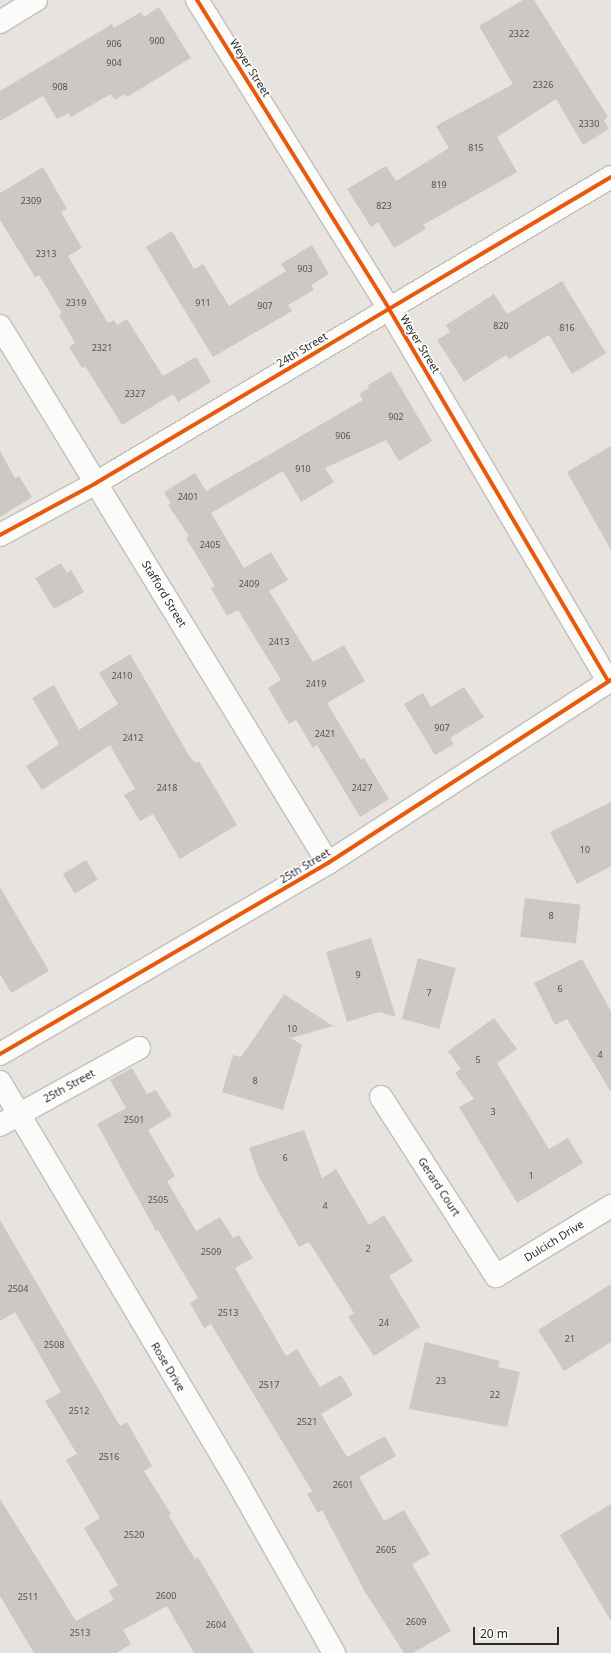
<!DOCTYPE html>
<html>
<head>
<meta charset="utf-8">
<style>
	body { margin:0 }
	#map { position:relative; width:611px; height:1653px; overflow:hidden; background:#e7e3de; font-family:"Noto Sans",sans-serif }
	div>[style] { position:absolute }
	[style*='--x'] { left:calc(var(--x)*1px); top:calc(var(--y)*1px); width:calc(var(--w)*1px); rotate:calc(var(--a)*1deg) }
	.building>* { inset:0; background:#ccc9c5; transform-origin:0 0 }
	.roads { filter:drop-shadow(1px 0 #c1bfc0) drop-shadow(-1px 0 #c1bfc0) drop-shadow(0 1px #c1bfc0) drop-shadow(0 -1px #c1bfc0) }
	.minor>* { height:22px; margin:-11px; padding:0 11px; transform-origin:11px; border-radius:11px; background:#fbfbfa }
	.cycleway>* { height:4px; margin:-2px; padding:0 2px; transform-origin:2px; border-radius:2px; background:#e8590c }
	span { translate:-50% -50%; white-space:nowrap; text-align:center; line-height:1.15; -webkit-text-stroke:3px #fff; paint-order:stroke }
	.number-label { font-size:9px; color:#545352 }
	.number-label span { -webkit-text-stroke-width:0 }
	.street-label { font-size:11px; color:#292929 }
	.scale { position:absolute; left:473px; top:1627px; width:86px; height:18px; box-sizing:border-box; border:2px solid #292929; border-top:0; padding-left:5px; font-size:12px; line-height:14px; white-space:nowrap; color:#292929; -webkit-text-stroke:3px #fff; paint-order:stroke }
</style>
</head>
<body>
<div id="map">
	<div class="building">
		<div style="clip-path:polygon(523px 0,534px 0,608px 117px,604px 120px,609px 129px,583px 145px,556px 99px,497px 137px,517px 172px,423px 225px,426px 229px,394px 248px,378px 222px,371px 227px,347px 189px,386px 166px,396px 181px,449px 148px,436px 126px,513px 84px,479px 26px)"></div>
		<div style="clip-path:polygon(159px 7px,191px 58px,127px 97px,124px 94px,115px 100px,111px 94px,71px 117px,69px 113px,57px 119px,43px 96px,0 121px,0 91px,112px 24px,114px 28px,141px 12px,144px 17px)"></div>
		<div style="clip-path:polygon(43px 167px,67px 209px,61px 212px,82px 248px,68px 256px,108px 323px,114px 320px,117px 325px,127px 319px,163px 376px,196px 357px,211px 382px,178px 402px,173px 394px,122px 425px,85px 366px,82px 368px,69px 347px,75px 343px,59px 315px,62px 313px,39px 275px,35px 277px,0 220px,0 193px)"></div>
		<div style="clip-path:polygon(172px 231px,194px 269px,203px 264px,229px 306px,286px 271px,281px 264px,312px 245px,329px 274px,311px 285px,314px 290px,288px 305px,292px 311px,213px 357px,146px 247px)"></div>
		<div style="clip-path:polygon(562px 281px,606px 353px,572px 374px,549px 335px,509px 359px,506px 355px,464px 382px,437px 340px,450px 332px,446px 325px,494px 294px,507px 314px)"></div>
		<div style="clip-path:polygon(391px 371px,432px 441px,399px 461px,386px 440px,325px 468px,334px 482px,301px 502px,283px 471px,211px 513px,244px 568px,271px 552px,288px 580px,269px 591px,313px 662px,344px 645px,365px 681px,327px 703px,361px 760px,364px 758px,389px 799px,360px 817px,317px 745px,313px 748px,296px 720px,289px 724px,268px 688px,281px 680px,238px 610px,227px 616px,211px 588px,215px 586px,186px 538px,189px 536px,168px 505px,171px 504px,164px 492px,195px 473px,206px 491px,363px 400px,359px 394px,369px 388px,368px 385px)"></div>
		<div style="clip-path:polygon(611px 446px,611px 550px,567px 472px)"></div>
		<div style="clip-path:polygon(0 451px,15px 478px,19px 476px,32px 497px,0 517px)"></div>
		<div style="clip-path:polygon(61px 563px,67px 573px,71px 570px,84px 592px,54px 609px,35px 578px)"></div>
		<div style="clip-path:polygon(130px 654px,190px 757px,196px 763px,199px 761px,237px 825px,180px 859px,153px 814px,140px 821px,124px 795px,135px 789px,110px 745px,42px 790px,26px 766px,59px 744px,32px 698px,54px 685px,79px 730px,118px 704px,99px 673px)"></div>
		<div style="clip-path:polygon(464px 687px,484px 717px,450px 738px,454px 744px,435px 755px,404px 704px,423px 693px,431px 707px)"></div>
		<div style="clip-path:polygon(611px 802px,611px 866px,577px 884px,550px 832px)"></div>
		<div style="left:86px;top:860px;width:23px;height:27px;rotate:59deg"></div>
		<div style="clip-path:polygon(0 887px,49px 971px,11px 993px,0 974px)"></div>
		<div style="left:525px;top:898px;width:56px;height:39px;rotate:7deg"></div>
		<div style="clip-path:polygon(371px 938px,396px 1017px,379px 1012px,347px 1022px,326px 952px)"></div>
		<div style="left:418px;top:958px;width:39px;height:63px;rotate:15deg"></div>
		<div style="clip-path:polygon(582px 959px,611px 1011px,611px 1092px,567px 1019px,555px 1025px,534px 983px)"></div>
		<div style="clip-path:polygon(284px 994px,333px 1026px,291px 1038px,302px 1045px,283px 1110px,222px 1092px,233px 1055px,241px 1057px)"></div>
		<div style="clip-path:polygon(494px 1018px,517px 1049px,497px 1063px,549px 1149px,568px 1138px,583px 1163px,517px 1203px,459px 1107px,474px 1099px,455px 1073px,461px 1069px,448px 1051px)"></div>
		<div style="clip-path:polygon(132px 1068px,147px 1094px,156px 1090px,172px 1116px,148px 1130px,175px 1176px,167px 1181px,196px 1231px,220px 1217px,233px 1238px,239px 1235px,253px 1258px,235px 1268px,286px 1356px,297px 1349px,320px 1387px,341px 1375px,353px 1395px,321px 1414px,347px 1457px,385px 1436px,396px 1456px,359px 1477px,384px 1521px,404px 1510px,430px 1554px,412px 1564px,451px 1631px,413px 1653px,404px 1653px,365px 1592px,322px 1510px,318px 1513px,307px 1494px,312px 1491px,211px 1324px,204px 1328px,190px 1303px,198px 1298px,158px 1230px,156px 1231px,97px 1124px,126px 1108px,110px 1080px)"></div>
		<div style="clip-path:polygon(304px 1130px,322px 1178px,336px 1169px,369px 1225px,384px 1215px,413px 1261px,389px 1276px,420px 1327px,374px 1356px,348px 1317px,354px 1313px,309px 1242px,299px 1247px,259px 1177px,249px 1148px)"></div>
		<div style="clip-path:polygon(0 1220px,120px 1426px,127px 1422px,152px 1466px,144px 1471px,171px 1514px,169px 1516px,195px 1559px,198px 1557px,254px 1653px,194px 1653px,167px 1606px,123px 1630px,131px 1644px,116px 1653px,34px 1653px,0 1596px,0 1499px,76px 1621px,114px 1600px,109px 1591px,118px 1585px,84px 1528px,100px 1518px,66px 1460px,77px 1454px,45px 1401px,61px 1392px,15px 1312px,0 1321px)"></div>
		<div style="clip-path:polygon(611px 1284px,611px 1342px,564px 1371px,538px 1330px)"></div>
		<div style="clip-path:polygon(425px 1342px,500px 1361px,498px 1367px,520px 1372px,507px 1427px,409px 1409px)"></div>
		<div style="clip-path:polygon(611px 1504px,611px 1621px,560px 1535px)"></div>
	</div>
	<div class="roads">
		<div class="minor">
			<div style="--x:197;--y:0;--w:364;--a:58.1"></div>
			<div style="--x:389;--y:309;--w:432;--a:59.5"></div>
			<div style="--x:0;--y:22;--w:42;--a:-31.4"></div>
			<div style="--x:0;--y:326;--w:629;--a:58.58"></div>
			<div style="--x:0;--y:535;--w:109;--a:-28.4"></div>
			<div style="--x:96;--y:483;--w:599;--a:-30.72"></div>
			<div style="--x:0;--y:1054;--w:380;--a:-30.2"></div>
			<div style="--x:328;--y:863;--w:337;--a:-32.9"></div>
			<div style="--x:0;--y:1082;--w:469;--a:59.3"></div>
			<div style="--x:239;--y:1485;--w:193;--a:60.5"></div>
			<div style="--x:381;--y:1097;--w:213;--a:57.3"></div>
			<div style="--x:496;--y:1276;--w:135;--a:-31.3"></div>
			<div style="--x:0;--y:1125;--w:159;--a:-29"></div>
		</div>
	</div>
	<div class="cycleway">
		<div style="--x:197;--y:0;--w:364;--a:58.1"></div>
		<div style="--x:389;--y:309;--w:432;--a:59.5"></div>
		<div style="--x:0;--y:535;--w:109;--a:-28.4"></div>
		<div style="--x:96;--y:483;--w:599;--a:-30.72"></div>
		<div style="--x:0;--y:1054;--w:380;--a:-30.2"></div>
		<div style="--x:328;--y:863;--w:337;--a:-32.9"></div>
	</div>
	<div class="number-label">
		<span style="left:519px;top:34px">2322</span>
		<span style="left:157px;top:41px">900</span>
		<span style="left:114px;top:44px">906</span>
		<span style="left:114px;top:63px">904</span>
		<span style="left:543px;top:85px">2326</span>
		<span style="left:60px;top:87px">908</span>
		<span style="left:589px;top:124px">2330</span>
		<span style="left:476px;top:148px">815</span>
		<span style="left:439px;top:185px">819</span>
		<span style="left:31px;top:201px">2309</span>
		<span style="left:384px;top:206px">823</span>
		<span style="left:46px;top:254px">2313</span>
		<span style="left:305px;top:269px">903</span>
		<span style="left:76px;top:303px">2319</span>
		<span style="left:203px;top:303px">911</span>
		<span style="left:265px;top:306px">907</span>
		<span style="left:501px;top:326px">820</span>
		<span style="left:567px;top:328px">816</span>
		<span style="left:102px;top:348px">2321</span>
		<span style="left:135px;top:394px">2327</span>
		<span style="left:396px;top:417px">902</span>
		<span style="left:343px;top:436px">906</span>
		<span style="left:303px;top:469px">910</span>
		<span style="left:188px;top:497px">2401</span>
		<span style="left:210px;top:545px">2405</span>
		<span style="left:249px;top:584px">2409</span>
		<span style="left:279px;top:642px">2413</span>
		<span style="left:122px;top:676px">2410</span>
		<span style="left:316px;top:684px">2419</span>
		<span style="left:442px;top:728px">907</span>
		<span style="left:325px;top:734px">2421</span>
		<span style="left:133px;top:738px">2412</span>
		<span style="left:167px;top:788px">2418</span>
		<span style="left:362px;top:788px">2427</span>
		<span style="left:585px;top:850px">10</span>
		<span style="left:551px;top:916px">8</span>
		<span style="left:358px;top:975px">9</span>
		<span style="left:560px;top:989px">6</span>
		<span style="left:429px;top:993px">7</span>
		<span style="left:292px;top:1029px">10</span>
		<span style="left:600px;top:1055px">4</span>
		<span style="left:478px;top:1060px">5</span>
		<span style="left:255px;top:1081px">8</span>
		<span style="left:493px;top:1112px">3</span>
		<span style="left:134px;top:1120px">2501</span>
		<span style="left:285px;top:1158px">6</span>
		<span style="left:531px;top:1176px">1</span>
		<span style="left:158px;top:1200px">2505</span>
		<span style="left:325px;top:1206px">4</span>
		<span style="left:368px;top:1249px">2</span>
		<span style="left:211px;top:1252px">2509</span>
		<span style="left:18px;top:1289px">2504</span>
		<span style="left:228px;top:1313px">2513</span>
		<span style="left:384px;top:1323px">24</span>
		<span style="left:570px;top:1339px">21</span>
		<span style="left:54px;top:1345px">2508</span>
		<span style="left:441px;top:1381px">23</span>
		<span style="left:269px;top:1385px">2517</span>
		<span style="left:495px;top:1395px">22</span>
		<span style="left:79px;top:1411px">2512</span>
		<span style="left:307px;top:1422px">2521</span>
		<span style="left:109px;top:1457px">2516</span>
		<span style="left:343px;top:1485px">2601</span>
		<span style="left:134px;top:1535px">2520</span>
		<span style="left:386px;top:1550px">2605</span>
		<span style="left:166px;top:1596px">2600</span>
		<span style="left:28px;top:1597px">2511</span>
		<span style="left:416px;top:1622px">2609</span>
		<span style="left:216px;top:1625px">2604</span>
		<span style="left:80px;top:1633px">2513</span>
	</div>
	<div class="street-label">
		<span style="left:250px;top:68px;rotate:58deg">Weyer Street</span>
		<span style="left:420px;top:344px;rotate:59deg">Weyer Street</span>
		<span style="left:302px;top:350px;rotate:-31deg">24th Street</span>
		<span style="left:164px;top:594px;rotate:59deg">Stafford Street</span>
		<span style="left:305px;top:866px;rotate:-31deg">25th Street</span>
		<span style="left:69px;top:1086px;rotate:-29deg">25th Street</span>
		<span style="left:439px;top:1187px;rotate:57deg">Gerard Court</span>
		<span style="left:554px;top:1241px;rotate:-32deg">Dulcich Drive</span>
		<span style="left:168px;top:1367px;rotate:59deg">Rose Drive</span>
	</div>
	<div class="scale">20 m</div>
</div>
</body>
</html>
